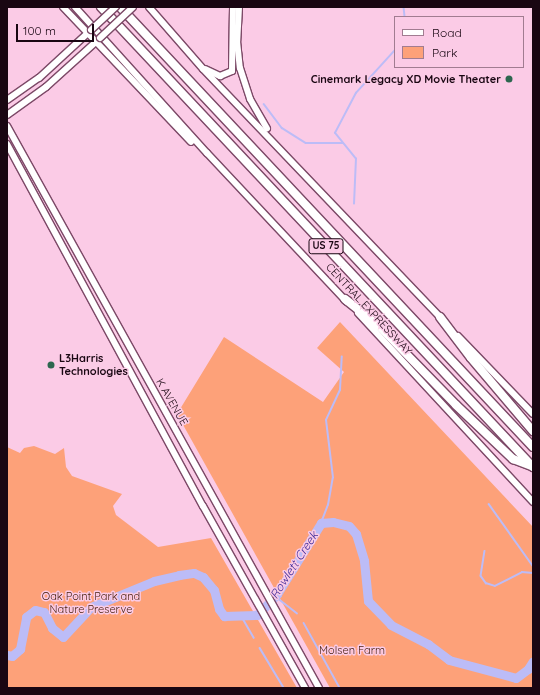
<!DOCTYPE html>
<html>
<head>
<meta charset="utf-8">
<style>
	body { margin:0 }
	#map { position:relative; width:540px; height:695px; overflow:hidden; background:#fbcbe6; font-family:Quicksand,sans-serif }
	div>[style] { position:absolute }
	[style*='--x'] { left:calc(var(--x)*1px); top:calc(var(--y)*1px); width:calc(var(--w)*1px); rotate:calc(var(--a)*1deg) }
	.green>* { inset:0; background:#fda179 }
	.stream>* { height:1.5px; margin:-0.75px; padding:0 0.75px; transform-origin:0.75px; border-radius:0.75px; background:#bcbcf7 }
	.river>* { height:9px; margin:-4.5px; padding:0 4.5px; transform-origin:4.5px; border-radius:4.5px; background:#bcbcf7 }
	.roads { filter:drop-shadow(1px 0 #7c4967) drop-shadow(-1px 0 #7c4967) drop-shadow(0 1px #7c4967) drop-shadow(0 -1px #7c4967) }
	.secondary>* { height:6px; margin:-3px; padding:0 3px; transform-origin:3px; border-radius:3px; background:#fff }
	.highway>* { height:8px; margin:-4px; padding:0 4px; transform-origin:4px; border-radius:4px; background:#fff }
	.bridges { filter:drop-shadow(1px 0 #7c4967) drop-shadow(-1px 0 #7c4967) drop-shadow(0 1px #7c4967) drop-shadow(0 -1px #7c4967) }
	.secondary-bridge>* { height:6px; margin:-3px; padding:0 3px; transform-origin:3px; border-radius:3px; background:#fff }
	.dots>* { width:11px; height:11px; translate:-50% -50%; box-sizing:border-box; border:2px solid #fbcbe6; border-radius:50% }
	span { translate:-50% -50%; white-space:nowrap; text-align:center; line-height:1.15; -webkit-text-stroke:3px #fbcbe6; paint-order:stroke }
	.shield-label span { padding:1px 3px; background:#fbcbe6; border:1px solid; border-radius:3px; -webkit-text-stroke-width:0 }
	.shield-label { font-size:10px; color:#190612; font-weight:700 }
	.poi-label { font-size:11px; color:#190612; font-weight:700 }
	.right { translate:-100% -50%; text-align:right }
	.left { translate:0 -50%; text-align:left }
	.street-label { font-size:11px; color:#190612 }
	.park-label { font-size:11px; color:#492210 }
	.water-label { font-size:12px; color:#412e9a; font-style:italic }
	.frame { position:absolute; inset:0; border:8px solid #190612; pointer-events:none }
	.legend { position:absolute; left:394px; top:16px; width:130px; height:52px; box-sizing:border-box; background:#fbcbe6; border:1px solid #a17c91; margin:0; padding:5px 7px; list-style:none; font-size:12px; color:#190612 }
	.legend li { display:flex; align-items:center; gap:8px; height:20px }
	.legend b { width:20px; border:1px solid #a17c91 }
	.scale { position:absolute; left:16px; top:24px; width:78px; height:18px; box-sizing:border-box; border:2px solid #190612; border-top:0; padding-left:5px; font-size:12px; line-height:14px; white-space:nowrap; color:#190612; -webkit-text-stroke:3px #fbcbe6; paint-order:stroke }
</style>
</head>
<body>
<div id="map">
	<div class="green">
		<div style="clip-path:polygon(340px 322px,533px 527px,533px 688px,330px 688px,177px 414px,224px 337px,323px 402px,344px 372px,317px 348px)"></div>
		<div style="clip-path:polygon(34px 446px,55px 454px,64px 448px,66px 467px,72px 476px,122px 494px,113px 506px,116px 515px,158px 547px,211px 538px,297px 688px,7px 688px,7px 447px,20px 453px,24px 448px)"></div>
	</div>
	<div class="stream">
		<div style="--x:404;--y:7;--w:10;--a:84"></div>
		<div style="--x:264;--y:104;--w:30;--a:53"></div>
		<div style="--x:282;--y:128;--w:28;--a:32"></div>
		<div style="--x:306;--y:143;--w:37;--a:0"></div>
		<div style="--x:354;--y:204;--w:45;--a:-87.5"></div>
		<div style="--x:356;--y:159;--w:33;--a:-129"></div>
		<div style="--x:335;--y:133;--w:45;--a:-62.3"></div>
		<div style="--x:356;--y:93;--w:58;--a:-47.8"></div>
		<div style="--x:489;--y:504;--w:76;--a:54.6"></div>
		<div style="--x:321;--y:523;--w:19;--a:-69"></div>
		<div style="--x:328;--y:505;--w:27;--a:-80"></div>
		<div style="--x:333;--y:478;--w:58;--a:-96.9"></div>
		<div style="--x:326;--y:420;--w:33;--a:-65"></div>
		<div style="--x:340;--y:390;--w:33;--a:-87"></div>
		<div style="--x:485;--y:551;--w:25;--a:99"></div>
		<div style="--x:481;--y:576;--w:9;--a:54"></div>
		<div style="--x:486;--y:583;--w:9;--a:18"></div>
		<div style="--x:495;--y:586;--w:30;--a:-27"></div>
		<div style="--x:522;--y:572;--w:11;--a:5"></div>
		<div style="--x:275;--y:596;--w:28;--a:38"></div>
		<div style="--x:242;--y:617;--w:24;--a:60"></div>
		<div style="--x:304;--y:623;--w:74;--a:61"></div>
		<div style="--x:260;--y:648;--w:47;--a:59"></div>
	</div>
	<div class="river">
		<div style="--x:7;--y:655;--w:5;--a:11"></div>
		<div style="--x:12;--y:656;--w:11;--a:-41"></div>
		<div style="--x:20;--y:649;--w:33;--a:-79"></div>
		<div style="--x:26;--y:617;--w:11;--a:-38"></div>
		<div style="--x:35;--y:610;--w:9;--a:13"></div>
		<div style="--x:44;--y:612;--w:18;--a:63"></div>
		<div style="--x:52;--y:628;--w:14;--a:39"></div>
		<div style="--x:63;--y:637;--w:41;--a:-47"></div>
		<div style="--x:91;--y:607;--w:68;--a:-22.4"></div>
		<div style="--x:154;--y:581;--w:26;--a:-13"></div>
		<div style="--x:179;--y:575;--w:15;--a:-8"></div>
		<div style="--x:194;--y:573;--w:10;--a:24"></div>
		<div style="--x:203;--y:577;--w:17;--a:50"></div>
		<div style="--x:214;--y:590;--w:20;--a:75"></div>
		<div style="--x:219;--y:609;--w:9;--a:54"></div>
		<div style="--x:224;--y:616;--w:33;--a:-2"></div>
		<div style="--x:257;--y:615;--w:29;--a:-46"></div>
		<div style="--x:277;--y:594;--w:84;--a:-58.2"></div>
		<div style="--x:321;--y:523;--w:12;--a:-5"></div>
		<div style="--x:333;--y:522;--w:16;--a:14"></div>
		<div style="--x:349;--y:526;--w:11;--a:49"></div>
		<div style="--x:356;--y:534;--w:28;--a:73"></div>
		<div style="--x:364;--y:561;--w:40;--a:84.3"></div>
		<div style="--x:368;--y:601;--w:33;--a:46"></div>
		<div style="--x:391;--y:625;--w:42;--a:27.2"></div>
		<div style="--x:428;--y:644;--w:26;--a:37"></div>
		<div style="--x:449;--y:660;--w:69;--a:15"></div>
		<div style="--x:516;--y:678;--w:15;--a:-37"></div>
		<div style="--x:528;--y:669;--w:9;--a:-58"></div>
	</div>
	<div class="roads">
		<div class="secondary">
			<div style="--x:63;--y:7;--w:186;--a:46.5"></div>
			<div style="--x:75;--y:7;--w:197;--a:47.9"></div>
			<div style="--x:207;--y:153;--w:204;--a:46.8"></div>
			<div style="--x:149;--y:7;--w:82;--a:48.9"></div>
			<div style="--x:203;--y:69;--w:346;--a:46.3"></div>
			<div style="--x:239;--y:7;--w:34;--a:93"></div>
			<div style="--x:237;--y:41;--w:27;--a:84"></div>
			<div style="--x:240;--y:68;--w:33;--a:72"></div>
			<div style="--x:250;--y:99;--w:34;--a:60"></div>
			<div style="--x:205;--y:69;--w:17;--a:25"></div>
			<div style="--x:220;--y:76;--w:13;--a:-23"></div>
			<div style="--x:232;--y:71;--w:64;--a:-89.1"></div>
			<div style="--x:7;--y:100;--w:39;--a:-35"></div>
			<div style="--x:39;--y:78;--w:69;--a:-42.7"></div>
			<div style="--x:7;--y:115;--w:48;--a:-35.7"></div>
			<div style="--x:46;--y:87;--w:70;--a:-42.1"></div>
			<div style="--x:7;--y:126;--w:643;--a:60.96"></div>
			<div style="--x:7;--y:144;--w:412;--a:61.6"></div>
			<div style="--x:203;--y:506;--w:209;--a:60.7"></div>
			<div style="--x:358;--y:313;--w:258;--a:47.2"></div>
			<div style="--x:458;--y:336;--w:108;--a:46.1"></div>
		</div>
		<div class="highway">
			<div style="--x:101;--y:7;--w:631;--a:46.8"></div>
			<div style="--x:120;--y:7;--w:603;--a:46.81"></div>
			<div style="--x:345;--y:299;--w:43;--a:38.5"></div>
			<div style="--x:379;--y:326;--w:110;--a:45.7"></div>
			<div style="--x:456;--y:405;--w:79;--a:43.5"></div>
			<div style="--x:513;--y:459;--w:19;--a:21"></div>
			<div style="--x:440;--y:317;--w:51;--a:52.9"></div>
			<div style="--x:471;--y:358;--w:96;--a:49.7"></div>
		</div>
	</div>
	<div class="bridges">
		<div class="secondary-bridge">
			<div style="--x:91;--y:30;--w:34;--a:-43"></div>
			<div style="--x:100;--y:38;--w:45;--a:-43.2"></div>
		</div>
	</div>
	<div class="dots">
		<div style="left:509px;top:79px;background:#2d664f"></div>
		<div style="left:51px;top:365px;background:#2d664f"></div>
	</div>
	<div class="shield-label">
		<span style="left:326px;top:246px">US 75</span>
	</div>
	<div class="poi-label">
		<span class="right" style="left:501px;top:79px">Cinemark Legacy XD Movie Theater</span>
		<span class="left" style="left:59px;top:365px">L3Harris<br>Technologies</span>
	</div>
	<div class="street-label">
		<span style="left:369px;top:309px;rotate:47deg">CENTRAL EXPRESSWAY</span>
		<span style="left:172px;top:402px;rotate:60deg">K AVENUE</span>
	</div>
	<div class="park-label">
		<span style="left:91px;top:603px">Oak Point Park and<br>Nature Preserve</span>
		<span style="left:352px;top:650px">Molsen Farm</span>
	</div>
	<div class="water-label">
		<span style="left:294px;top:565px;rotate:-57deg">Rowlett Creek</span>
	</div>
	<div class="frame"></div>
	<ul class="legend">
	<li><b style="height:5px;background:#fff"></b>Road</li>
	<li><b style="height:11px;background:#fda179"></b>Park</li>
	</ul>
	<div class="scale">100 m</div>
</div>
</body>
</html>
